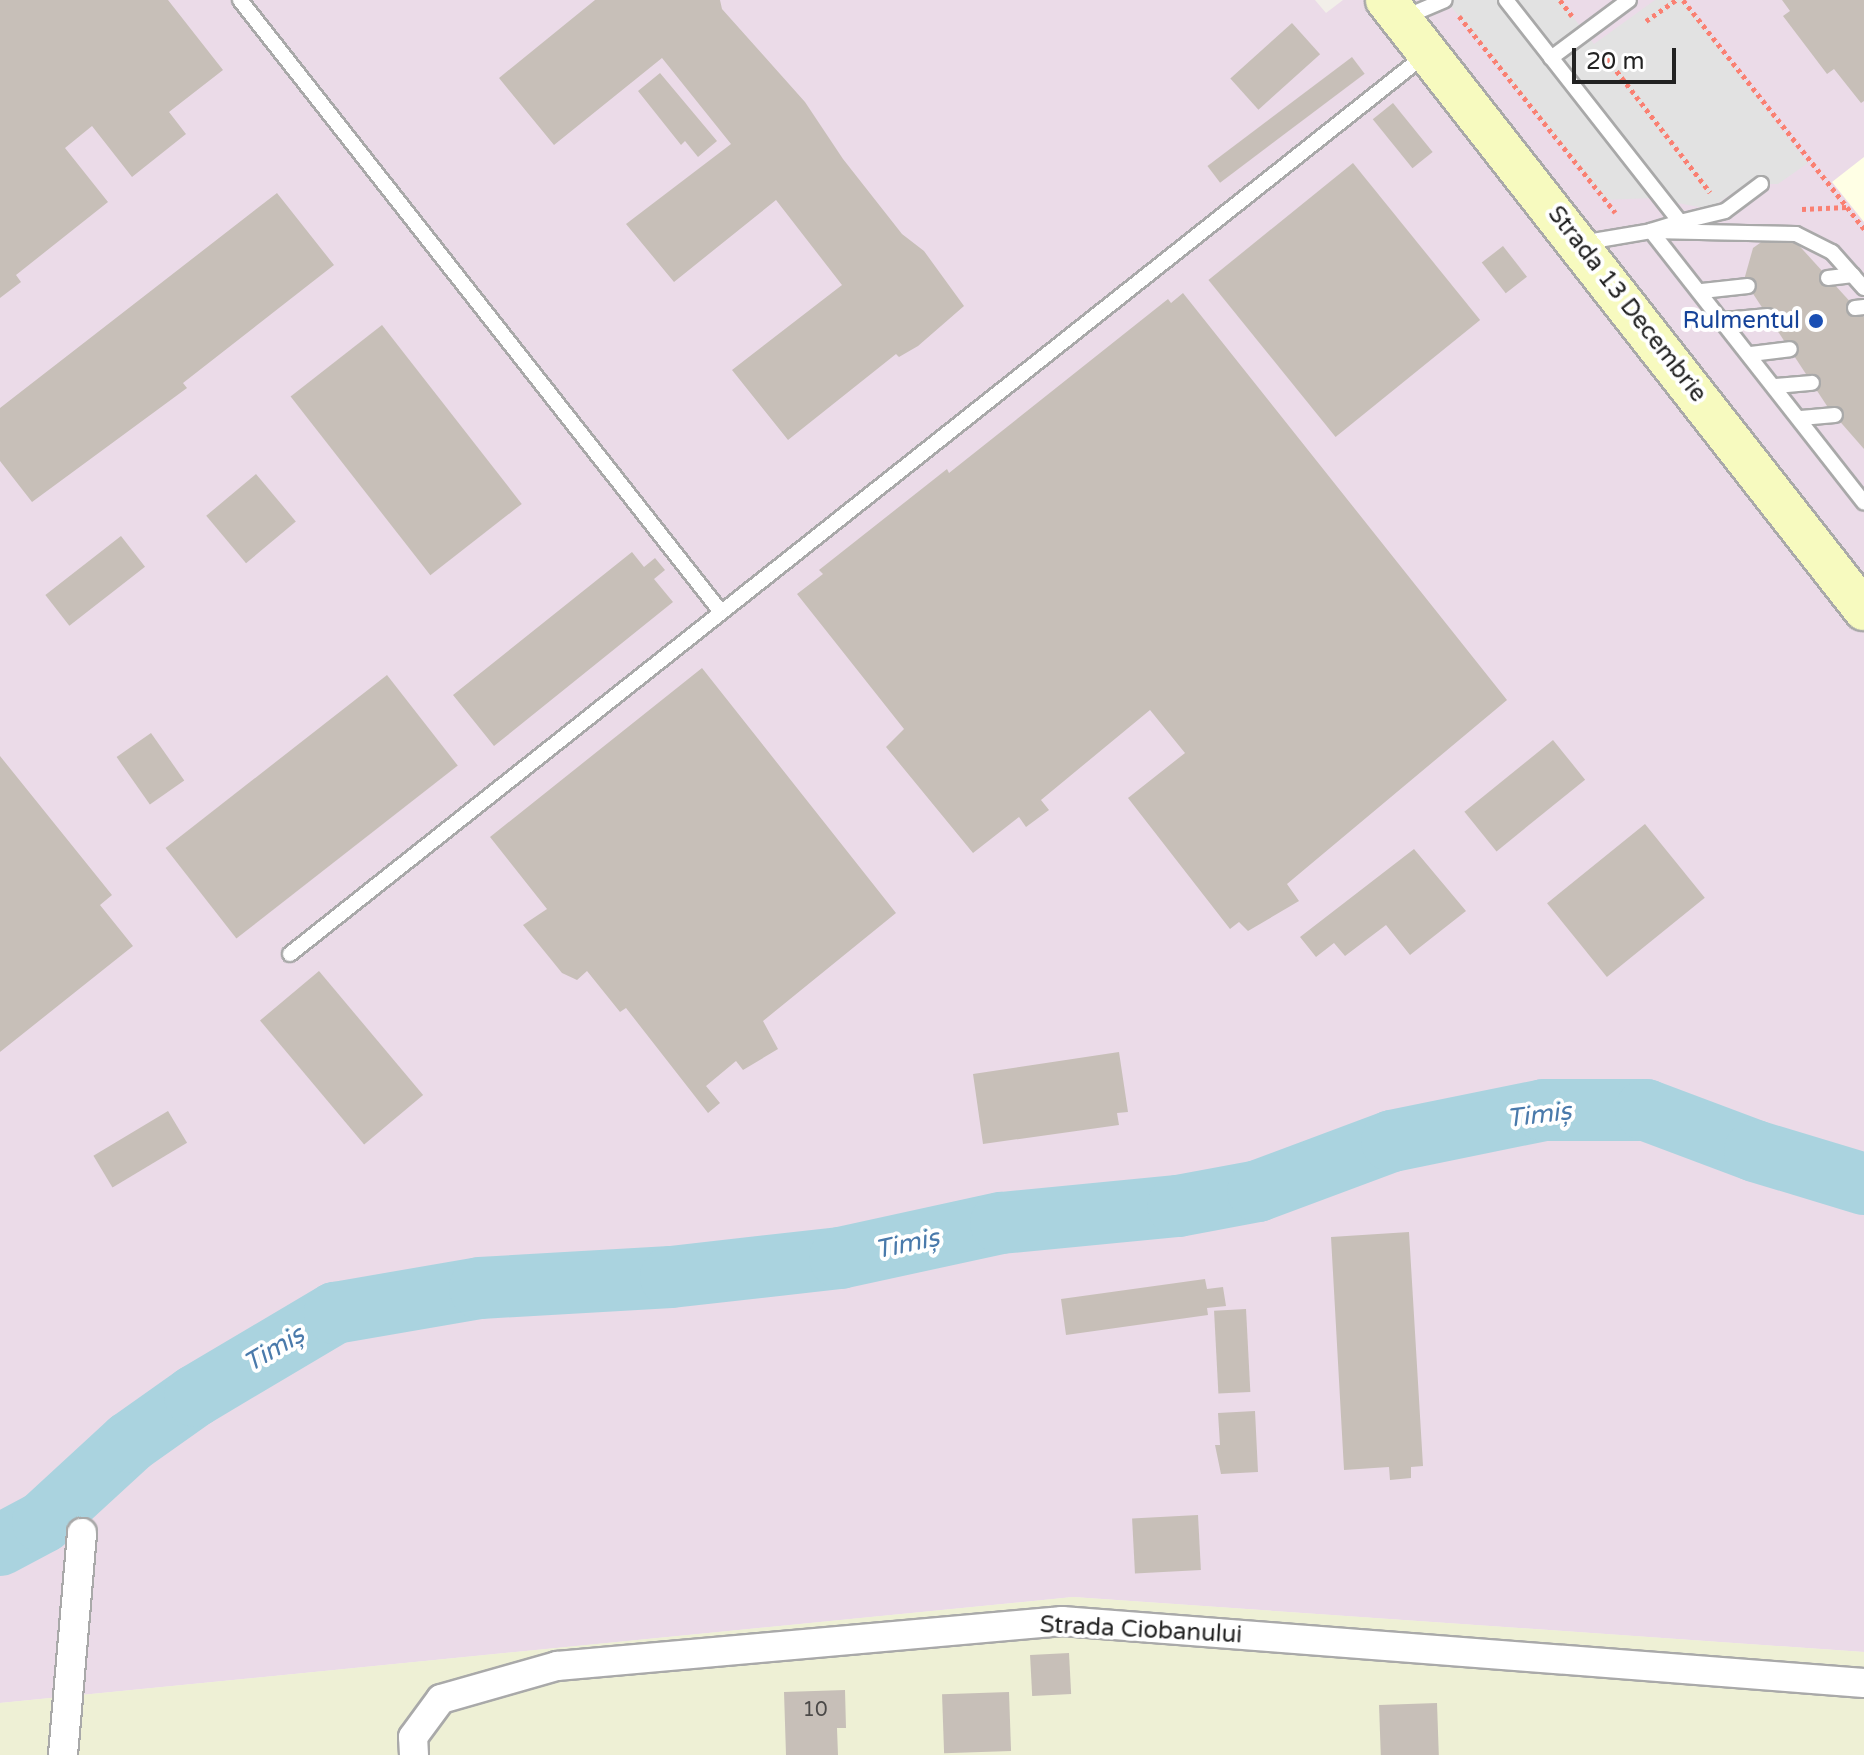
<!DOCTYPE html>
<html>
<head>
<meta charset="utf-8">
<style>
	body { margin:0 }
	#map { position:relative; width:1864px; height:1755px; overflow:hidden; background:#f2efe9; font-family:"Varela Round",sans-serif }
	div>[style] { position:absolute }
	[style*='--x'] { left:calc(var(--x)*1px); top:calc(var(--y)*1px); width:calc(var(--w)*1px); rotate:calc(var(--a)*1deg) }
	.industrial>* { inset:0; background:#ebdbe8 }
	.education>* { inset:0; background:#ffffe5 }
	.farmland>* { inset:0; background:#eef0d5 }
	.parking>* { inset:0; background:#e2e2e2 }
	.river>* { height:62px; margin:-31px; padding:0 31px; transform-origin:31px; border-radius:31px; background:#aad3df }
	.building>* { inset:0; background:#c7bfb8; transform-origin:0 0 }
	.path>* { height:5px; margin-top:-2.5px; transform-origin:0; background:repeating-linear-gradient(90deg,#fa8072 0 4px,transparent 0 8px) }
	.roads { filter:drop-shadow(2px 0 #a9a9a9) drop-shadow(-2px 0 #a9a9a9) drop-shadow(0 2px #a9a9a9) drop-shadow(0 -2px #a9a9a9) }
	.lane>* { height:14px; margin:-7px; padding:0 7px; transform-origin:7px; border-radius:7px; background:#fff }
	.street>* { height:28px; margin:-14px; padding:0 14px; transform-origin:14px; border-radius:14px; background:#fff }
	.secondary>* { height:40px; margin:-20px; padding:0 20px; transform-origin:20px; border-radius:20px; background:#f7fabf }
	.dots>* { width:22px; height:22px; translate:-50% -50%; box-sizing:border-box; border:4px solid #fff; border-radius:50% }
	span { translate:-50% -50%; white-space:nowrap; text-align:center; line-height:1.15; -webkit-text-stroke:8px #fff; paint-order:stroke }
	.number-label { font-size:20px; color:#4b4948 }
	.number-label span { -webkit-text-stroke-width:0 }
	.street-label { font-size:24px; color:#222 }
	.transit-label { font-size:24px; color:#164399 }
	.right { translate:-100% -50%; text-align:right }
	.water-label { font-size:26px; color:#4a7aab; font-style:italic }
	.scale { position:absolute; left:1572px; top:48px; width:104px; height:36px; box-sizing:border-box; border:4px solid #222; border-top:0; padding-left:10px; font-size:24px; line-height:28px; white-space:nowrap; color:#222; -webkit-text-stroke:6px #fff; paint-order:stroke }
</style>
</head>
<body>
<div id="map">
	<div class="industrial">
		<div style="clip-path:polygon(0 0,1315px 0,1326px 13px,1343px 0,1864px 0,1864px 1652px,1073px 1597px,0 1703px)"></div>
	</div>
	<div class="education">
		<div style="clip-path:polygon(1864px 157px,1864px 222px,1832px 182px)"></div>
	</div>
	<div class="farmland">
		<div style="clip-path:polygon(1073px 1597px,1864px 1652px,1864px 1755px,0 1755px,0 1703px)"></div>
	</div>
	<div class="parking">
		<div style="clip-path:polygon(1446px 0,1560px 0,1594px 44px,1655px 0,1683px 0,1808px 163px,1778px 184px,1746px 184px,1709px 209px,1652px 198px,1605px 200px)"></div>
	</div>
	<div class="river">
		<div style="--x:0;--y:1545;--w:49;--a:-28.1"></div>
		<div style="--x:43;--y:1522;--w:118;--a:-42.6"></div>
		<div style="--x:130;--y:1442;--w:80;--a:-35.3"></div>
		<div style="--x:195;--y:1396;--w:163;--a:-30.7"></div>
		<div style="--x:335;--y:1313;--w:147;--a:-9.8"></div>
		<div style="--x:480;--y:1288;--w:191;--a:-3.3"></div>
		<div style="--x:671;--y:1277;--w:170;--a:-6.4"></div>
		<div style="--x:840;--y:1258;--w:165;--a:-12.3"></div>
		<div style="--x:1001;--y:1223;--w:178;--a:-5.5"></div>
		<div style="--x:1178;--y:1206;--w:81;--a:-10.6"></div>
		<div style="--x:1258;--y:1191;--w:143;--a:-20.5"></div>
		<div style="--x:1392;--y:1141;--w:155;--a:-11.5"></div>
		<div style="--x:1544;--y:1110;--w:102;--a:0"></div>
		<div style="--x:1646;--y:1110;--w:116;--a:20.6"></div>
		<div style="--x:1755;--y:1151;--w:114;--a:16.8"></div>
	</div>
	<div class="building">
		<div style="clip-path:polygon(0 0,168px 0,223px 70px,169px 112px,186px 134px,132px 177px,92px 126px,65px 148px,108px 202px,16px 275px,21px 282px,0 298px)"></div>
		<div style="clip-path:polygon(595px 0,720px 0,722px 9px,805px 102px,843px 159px,902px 234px,924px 251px,964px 306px,918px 346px,899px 357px,896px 354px,788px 440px,732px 370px,842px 285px,776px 200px,674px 282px,626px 224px,731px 144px,662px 58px,554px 145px,499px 78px)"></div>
		<div style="clip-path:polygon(1782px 0,1864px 0,1864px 101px,1861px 103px,1834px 69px,1827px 74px,1783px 16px,1790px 11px)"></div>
		<div style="left:1292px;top:23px;width:42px;height:83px;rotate:48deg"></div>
		<div style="left:1352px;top:57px;width:21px;height:181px;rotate:53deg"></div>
		<div style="clip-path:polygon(660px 73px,717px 141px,698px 157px,685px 141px,681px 145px,638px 91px)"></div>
		<div style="left:1393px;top:103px;width:63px;height:26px;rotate:51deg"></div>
		<div style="left:1353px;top:163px;width:202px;height:186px;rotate:51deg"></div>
		<div style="clip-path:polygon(277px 193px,334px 265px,183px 383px,187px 388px,32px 502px,0 461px,0 408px)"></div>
		<div style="clip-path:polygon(1767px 238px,1794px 240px,1864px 317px,1864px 449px,1829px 409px,1744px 280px,1753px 248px)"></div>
		<div style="left:1503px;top:246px;width:39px;height:27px;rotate:52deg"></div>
		<div style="clip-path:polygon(1183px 293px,1507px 700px,1287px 884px,1299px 901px,1248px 931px,1239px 922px,1230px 929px,1128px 798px,1185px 753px,1150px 710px,1041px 800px,1049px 810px,1026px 827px,1019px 817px,973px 853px,886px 747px,904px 729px,797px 594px,823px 574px,819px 570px,947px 469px,949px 473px,1168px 299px,1171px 303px)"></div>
		<div style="left:382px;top:325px;width:227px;height:116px;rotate:52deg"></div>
		<div style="left:256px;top:474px;width:62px;height:65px;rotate:50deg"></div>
		<div style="left:121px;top:536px;width:39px;height:96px;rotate:52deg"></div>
		<div style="clip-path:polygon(632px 552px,644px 567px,655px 558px,665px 570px,654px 579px,673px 602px,494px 746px,453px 695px)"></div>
		<div style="clip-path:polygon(702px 668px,896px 913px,763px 1021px,778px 1049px,743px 1070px,736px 1061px,706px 1086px,720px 1103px,708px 1113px,626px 1008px,620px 1012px,587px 971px,577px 980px,562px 973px,523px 925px,547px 909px,490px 837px)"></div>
		<div style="left:387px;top:675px;width:115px;height:281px;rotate:52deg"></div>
		<div style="left:151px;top:733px;width:58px;height:42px;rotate:55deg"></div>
		<div style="left:1553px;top:740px;width:51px;height:114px;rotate:51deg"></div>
		<div style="clip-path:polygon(0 756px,112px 895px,100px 905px,133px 946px,0 1052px)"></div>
		<div style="left:1645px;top:824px;width:95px;height:126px;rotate:51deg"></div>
		<div style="clip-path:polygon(1414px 849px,1466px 911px,1410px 955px,1386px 925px,1345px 956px,1334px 943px,1316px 957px,1300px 937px)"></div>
		<div style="left:319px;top:971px;width:162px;height:77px;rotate:50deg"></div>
		<div style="clip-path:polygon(1119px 1052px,1128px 1112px,1117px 1113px,1119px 1125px,983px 1144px,973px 1074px)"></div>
		<div style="left:168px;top:1111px;width:37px;height:87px;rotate:59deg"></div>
		<div style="clip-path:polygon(1409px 1232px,1423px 1466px,1411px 1467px,1411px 1478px,1390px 1480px,1389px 1467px,1344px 1470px,1331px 1237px)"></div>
		<div style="clip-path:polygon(1205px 1279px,1207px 1289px,1223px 1287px,1226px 1306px,1207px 1308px,1208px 1315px,1066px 1335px,1061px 1299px)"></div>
		<div style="left:1246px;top:1309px;width:83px;height:32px;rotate:87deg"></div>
		<div style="clip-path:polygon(1255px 1411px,1258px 1472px,1221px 1474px,1215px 1445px,1220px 1445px,1218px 1413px)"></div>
		<div style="left:1198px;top:1515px;width:55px;height:66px;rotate:87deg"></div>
		<div style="left:1069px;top:1653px;width:41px;height:39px;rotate:87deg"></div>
		<div style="clip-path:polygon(845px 1690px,846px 1728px,837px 1728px,838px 1755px,786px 1755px,784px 1692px)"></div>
		<div style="left:1009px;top:1692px;width:59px;height:67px;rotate:88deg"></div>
		<div style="left:1437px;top:1703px;width:52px;height:58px;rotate:88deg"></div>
	</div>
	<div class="path">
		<div style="--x:1560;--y:0;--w:20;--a:53"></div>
		<div style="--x:1683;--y:0;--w:264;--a:51.6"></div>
		<div style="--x:1459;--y:16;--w:251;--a:51.5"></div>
		<div style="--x:1646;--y:21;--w:37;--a:-35"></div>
		<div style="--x:1602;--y:52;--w:177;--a:52.4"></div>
		<div style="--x:1802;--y:209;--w:45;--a:-2.5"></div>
		<div style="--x:1847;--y:207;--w:28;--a:52"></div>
	</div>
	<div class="roads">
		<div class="lane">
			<div style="--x:240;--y:0;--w:778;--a:51.83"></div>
			<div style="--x:1506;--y:0;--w:282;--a:51.9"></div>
			<div style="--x:1680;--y:222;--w:30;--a:163"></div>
			<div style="--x:1405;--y:17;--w:43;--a:-23"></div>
			<div style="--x:1551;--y:58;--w:97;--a:-36.6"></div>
			<div style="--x:1680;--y:222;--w:46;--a:-13.7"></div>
			<div style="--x:1725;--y:211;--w:45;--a:-36.9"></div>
			<div style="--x:1651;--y:231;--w:345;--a:51.9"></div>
			<div style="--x:1581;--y:243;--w:71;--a:-9.7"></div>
			<div style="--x:1651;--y:231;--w:145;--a:1.2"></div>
			<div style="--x:1796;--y:234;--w:40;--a:26.6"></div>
			<div style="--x:1832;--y:252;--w:48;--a:48.4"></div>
			<div style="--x:1828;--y:278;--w:25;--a:-7"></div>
			<div style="--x:1702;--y:291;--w:46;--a:-6.2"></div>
			<div style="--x:1855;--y:308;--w:9;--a:-6"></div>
			<div style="--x:1724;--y:320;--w:44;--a:-5.2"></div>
			<div style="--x:1751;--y:354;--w:39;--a:-7"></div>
			<div style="--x:1776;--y:386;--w:36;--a:-5"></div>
			<div style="--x:1801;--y:418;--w:34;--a:-5"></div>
			<div style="--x:290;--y:954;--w:1448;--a:-38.38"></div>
		</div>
		<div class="street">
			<div style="--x:63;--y:1755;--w:223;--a:-85.1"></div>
			<div style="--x:414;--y:1755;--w:18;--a:-93"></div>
			<div style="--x:413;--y:1737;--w:47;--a:-53.6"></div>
			<div style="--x:441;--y:1699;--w:121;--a:-15.9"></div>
			<div style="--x:557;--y:1666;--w:507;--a:-5.09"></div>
			<div style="--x:1062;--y:1621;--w:804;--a:4.42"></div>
		</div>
		<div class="secondary">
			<div style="--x:1386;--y:0;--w:775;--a:51.92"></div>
		</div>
	</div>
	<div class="dots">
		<div style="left:1816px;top:321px;background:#1a4fb4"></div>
	</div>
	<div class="number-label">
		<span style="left:815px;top:1710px">10</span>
	</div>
	<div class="street-label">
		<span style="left:1627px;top:304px;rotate:52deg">Strada 13 Decembrie</span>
		<span style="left:1141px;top:1630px;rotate:3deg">Strada Ciobanului</span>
	</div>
	<div class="transit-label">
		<span class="right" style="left:1800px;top:321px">Rulmentul</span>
	</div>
	<div class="water-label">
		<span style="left:1539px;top:1115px;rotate:-7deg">Timiș</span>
		<span style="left:907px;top:1244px;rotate:-12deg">Timiș</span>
		<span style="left:274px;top:1349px;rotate:-31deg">Timiș</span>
	</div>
	<div class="scale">20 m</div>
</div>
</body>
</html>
